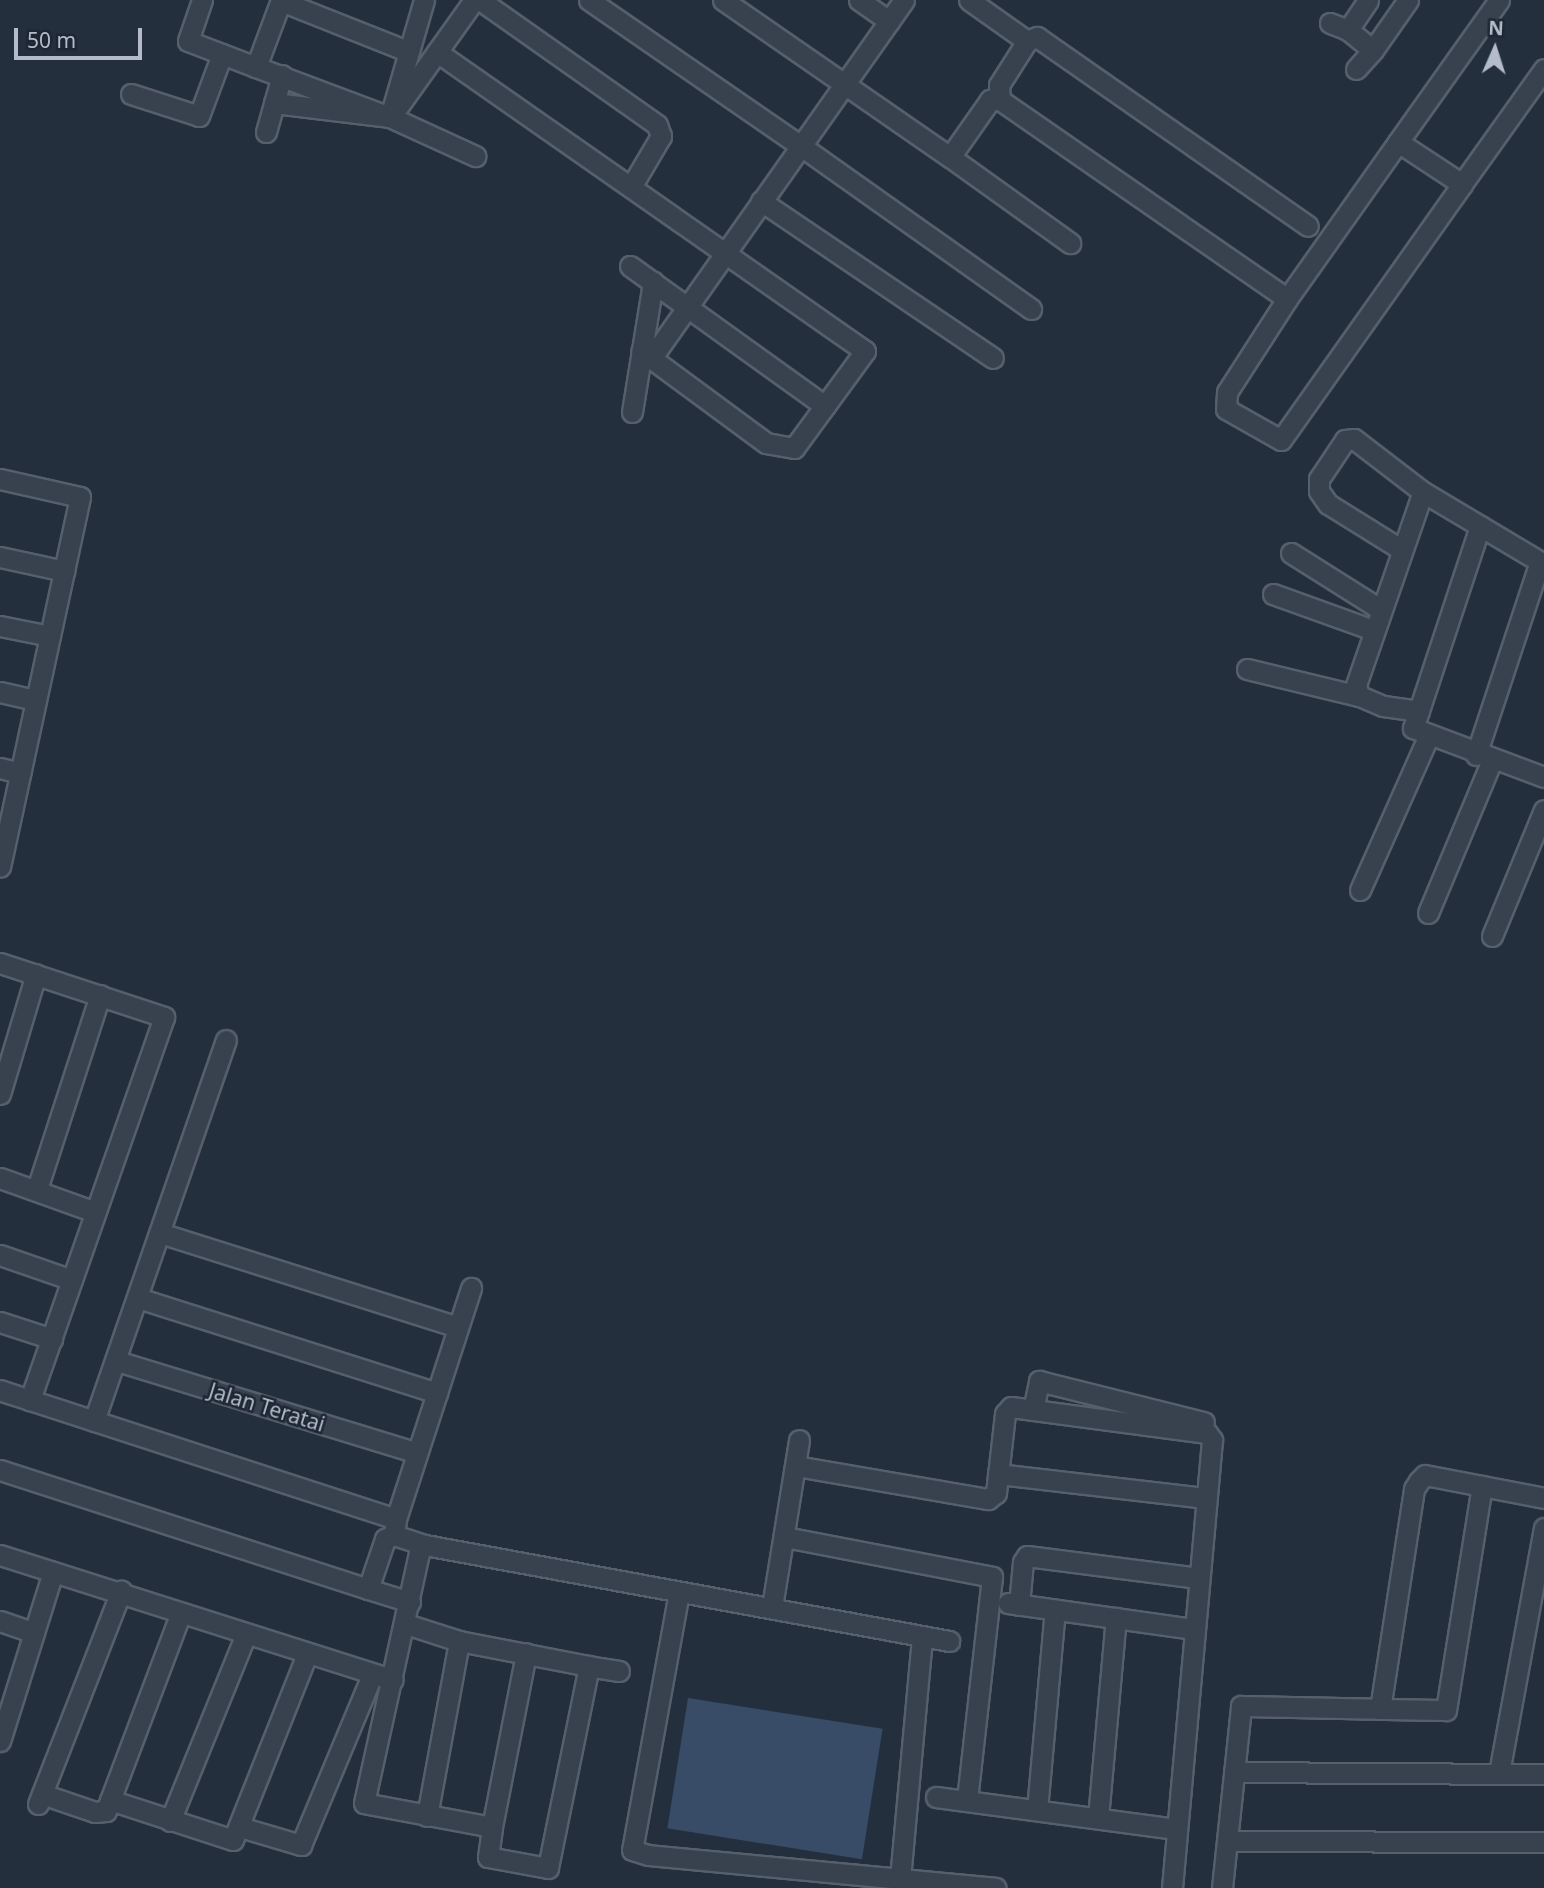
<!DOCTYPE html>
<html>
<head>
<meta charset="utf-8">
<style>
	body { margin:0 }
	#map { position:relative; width:1544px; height:1888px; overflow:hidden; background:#242f3e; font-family:"Noto Sans",sans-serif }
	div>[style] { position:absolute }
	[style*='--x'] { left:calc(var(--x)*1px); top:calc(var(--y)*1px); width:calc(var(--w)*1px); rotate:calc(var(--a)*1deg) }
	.water>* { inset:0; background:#394c67; transform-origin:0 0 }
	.roads { filter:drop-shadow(2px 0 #565f6c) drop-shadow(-2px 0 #565f6c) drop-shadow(0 2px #565f6c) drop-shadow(0 -2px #565f6c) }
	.street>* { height:19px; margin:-9.5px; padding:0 9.5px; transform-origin:9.5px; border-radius:9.5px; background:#38414e }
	span { translate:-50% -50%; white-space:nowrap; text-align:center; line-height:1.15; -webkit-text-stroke:5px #1d2633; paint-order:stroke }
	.street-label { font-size:21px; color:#b4bcc9 }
	.north { position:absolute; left:1460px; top:14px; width:70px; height:70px; -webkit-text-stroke:5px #1d2633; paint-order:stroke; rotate:3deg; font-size:19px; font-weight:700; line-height:28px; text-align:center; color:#b4bcc9 }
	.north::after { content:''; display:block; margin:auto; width:24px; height:32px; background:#b4bcc9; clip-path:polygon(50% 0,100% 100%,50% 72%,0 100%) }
	.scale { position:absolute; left:14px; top:28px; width:128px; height:32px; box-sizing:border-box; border:4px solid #b4bcc9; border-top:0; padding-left:9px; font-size:21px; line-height:24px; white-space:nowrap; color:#b4bcc9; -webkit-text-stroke:5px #1d2633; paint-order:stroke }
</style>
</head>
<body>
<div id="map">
	<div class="water">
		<div style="left:688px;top:1698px;width:197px;height:132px;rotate:9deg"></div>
	</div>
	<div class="roads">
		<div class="street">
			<div style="--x:202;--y:0;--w:43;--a:108.9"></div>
			<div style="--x:188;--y:41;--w:73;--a:20.9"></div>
			<div style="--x:256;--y:67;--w:72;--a:-69.5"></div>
			<div style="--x:480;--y:0;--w:217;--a:35.2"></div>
			<div style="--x:657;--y:125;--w:12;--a:70"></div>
			<div style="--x:661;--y:136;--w:59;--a:120.5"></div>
			<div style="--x:589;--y:0;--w:257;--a:34.6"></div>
			<div style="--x:801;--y:146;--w:261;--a:125.2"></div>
			<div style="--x:723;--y:0;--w:276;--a:34.7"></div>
			<div style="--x:950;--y:157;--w:70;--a:-54.9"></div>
			<div style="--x:990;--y:100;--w:10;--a:0"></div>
			<div style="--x:1000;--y:100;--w:349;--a:34.7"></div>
			<div style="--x:1287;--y:299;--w:192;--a:-54.7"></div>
			<div style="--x:859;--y:0;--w:37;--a:35"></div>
			<div style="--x:904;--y:0;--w:179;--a:125.2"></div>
			<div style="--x:801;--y:146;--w:282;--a:35.3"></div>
			<div style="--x:969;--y:0;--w:71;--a:35.3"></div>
			<div style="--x:1027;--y:41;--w:11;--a:-22"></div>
			<div style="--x:1037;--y:37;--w:330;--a:34.9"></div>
			<div style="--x:1499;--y:0;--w:174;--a:125.4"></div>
			<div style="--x:1398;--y:142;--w:77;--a:33.3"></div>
			<div style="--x:1462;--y:184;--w:141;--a:-54.5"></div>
			<div style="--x:281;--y:1;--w:136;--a:21.6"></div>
			<div style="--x:1330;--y:23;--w:19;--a:21"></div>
			<div style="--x:1348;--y:30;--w:36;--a:-56"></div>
			<div style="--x:1348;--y:30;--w:32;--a:39"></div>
			<div style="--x:1373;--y:50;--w:61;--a:-55"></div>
			<div style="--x:437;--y:52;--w:522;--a:34.94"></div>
			<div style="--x:865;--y:351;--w:120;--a:126.2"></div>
			<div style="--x:794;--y:448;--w:28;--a:-170"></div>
			<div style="--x:766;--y:443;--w:155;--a:-143.6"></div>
			<div style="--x:256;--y:67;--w:143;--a:20.5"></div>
			<div style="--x:390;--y:117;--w:122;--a:-73.8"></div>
			<div style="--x:1356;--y:69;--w:25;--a:-48"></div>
			<div style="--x:131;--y:94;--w:71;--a:17.9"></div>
			<div style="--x:199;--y:116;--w:66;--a:-69.6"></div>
			<div style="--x:1000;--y:100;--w:15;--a:-94"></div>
			<div style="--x:999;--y:85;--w:52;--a:-57.5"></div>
			<div style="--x:274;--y:103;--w:117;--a:6.9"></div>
			<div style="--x:390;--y:117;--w:94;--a:24.6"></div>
			<div style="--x:397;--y:108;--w:133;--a:-54.5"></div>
			<div style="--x:266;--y:132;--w:59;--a:-74.3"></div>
			<div style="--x:950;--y:157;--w:148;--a:35.6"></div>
			<div style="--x:761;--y:201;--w:280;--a:34.1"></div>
			<div style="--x:630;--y:266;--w:240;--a:35.7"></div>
			<div style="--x:1287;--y:299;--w:111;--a:122.8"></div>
			<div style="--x:1227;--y:392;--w:17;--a:93"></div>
			<div style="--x:1226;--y:409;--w:63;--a:29.4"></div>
			<div style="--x:1281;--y:440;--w:314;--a:-54.7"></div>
			<div style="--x:632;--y:412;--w:132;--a:-80.8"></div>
			<div style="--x:0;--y:479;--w:82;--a:12.7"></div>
			<div style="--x:80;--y:497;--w:378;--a:102.2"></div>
			<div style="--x:1480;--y:526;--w:213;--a:108.3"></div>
			<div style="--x:1413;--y:728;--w:140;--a:20.5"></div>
			<div style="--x:1402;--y:550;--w:87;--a:-148.1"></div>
			<div style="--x:1328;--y:504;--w:16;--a:-125"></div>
			<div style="--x:1319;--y:491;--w:12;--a:-90"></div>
			<div style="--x:1319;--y:479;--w:47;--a:-56.3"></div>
			<div style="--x:1345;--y:440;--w:9;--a:-6"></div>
			<div style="--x:1354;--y:439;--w:87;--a:37.5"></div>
			<div style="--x:1423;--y:492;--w:141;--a:30.8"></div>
			<div style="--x:1291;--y:553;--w:105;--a:32.2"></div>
			<div style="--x:0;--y:557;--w:66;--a:12.3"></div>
			<div style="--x:1273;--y:594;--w:106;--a:19.8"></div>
			<div style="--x:0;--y:626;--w:51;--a:11.3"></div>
			<div style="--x:1247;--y:669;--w:115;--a:13.6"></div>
			<div style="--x:0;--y:692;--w:37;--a:13"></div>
			<div style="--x:1419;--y:711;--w:36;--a:-172"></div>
			<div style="--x:1383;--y:706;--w:26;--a:-157"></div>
			<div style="--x:1359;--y:696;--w:11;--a:-105"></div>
			<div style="--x:1356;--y:685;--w:204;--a:-70.9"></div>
			<div style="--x:1476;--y:755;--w:203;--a:-71.7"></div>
			<div style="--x:0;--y:768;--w:21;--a:14"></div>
			<div style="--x:1360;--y:890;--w:167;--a:-66"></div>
			<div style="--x:1428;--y:913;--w:166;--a:-67.3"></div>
			<div style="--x:1492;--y:936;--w:136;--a:-67.6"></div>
			<div style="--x:0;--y:963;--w:173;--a:18.2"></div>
			<div style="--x:164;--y:1017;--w:406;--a:109.3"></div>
			<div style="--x:30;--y:1400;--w:32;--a:-162"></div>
			<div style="--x:0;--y:1094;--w:125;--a:-73.3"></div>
			<div style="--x:0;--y:1178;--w:101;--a:19.7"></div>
			<div style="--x:37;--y:1189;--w:204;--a:-72"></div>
			<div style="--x:160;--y:1233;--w:312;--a:17.5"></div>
			<div style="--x:0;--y:1255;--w:76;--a:19.1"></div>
			<div style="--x:138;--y:1298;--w:314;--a:17.6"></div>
			<div style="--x:0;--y:1322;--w:55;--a:18.1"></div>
			<div style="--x:117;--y:1361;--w:314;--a:17"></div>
			<div style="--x:30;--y:1400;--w:385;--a:18"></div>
			<div style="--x:396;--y:1519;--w:16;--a:97"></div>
			<div style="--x:1033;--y:1410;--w:30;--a:-78"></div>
			<div style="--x:1039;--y:1381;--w:170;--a:14"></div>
			<div style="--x:94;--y:1421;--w:403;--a:-70.9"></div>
			<div style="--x:796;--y:1466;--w:195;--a:9.8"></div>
			<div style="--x:988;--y:1499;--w:10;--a:-37"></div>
			<div style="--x:996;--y:1493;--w:80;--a:-83.5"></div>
			<div style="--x:1005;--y:1414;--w:9;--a:-49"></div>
			<div style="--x:1011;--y:1407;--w:198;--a:7.6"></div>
			<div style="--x:1207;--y:1433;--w:9;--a:54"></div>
			<div style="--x:1212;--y:1440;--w:450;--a:95.1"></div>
			<div style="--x:0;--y:1470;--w:387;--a:17.9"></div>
			<div style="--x:368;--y:1589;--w:53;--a:-71.2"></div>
			<div style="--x:385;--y:1539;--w:10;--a:-24"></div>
			<div style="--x:394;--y:1535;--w:33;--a:18"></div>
			<div style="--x:998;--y:1474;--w:209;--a:6.6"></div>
			<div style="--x:396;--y:1519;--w:243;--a:-72"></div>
			<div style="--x:785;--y:1537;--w:211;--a:10.9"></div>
			<div style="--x:992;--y:1577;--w:225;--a:96.4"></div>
			<div style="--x:0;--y:1555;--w:412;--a:17.6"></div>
			<div style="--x:368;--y:1589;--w:44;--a:17.2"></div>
			<div style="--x:679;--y:1592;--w:262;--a:100.3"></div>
			<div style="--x:632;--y:1850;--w:17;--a:17"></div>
			<div style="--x:648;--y:1855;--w:349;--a:5.4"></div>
			<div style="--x:1008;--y:1603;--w:188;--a:8"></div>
			<div style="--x:1019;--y:1605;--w:43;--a:-84.7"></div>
			<div style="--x:1023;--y:1562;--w:7;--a:-56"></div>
			<div style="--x:1027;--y:1556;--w:173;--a:7.3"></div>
			<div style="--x:772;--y:1607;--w:169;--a:-80.8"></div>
			<div style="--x:0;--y:1621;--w:36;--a:19"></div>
			<div style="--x:406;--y:1624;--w:56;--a:17.8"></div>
			<div style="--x:459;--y:1641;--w:132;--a:10.9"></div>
			<div style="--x:619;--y:1671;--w:30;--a:-171"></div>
			<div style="--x:589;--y:1666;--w:206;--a:101.5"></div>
			<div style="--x:548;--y:1868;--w:61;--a:-169.6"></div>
			<div style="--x:488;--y:1857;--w:30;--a:-82"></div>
			<div style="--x:492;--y:1827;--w:130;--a:-169.4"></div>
			<div style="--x:364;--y:1803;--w:257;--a:-77.6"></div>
			<div style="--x:419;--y:1552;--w:9;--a:-49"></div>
			<div style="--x:425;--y:1545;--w:533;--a:10.38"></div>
			<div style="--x:1380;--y:1709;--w:66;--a:0.9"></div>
			<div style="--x:1446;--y:1710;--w:227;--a:-80.9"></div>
			<div style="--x:0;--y:1741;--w:177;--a:-72.6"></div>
			<div style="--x:1234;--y:1772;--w:310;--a:0.4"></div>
			<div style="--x:1499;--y:1773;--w:249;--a:-79.6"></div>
			<div style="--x:42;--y:1794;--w:56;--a:18.8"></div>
			<div style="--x:95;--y:1812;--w:11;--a:-5"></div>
			<div style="--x:106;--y:1811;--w:212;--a:-69.3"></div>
			<div style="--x:936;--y:1797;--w:242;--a:7.6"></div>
			<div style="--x:110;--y:1800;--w:129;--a:18"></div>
			<div style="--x:233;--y:1840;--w:200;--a:-68.3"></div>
			<div style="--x:38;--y:1804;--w:229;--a:-68.7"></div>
			<div style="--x:1037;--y:1810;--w:201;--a:-84.9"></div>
			<div style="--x:427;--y:1816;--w:178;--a:-79.6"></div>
			<div style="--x:1098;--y:1818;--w:201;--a:-84.9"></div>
			<div style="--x:170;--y:1821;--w:202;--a:-67.9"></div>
			<div style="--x:240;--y:1827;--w:64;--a:16.4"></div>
			<div style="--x:301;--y:1845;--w:184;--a:-67.3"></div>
			<div style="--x:492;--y:1827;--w:177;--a:-78.9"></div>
			<div style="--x:1227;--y:1841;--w:317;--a:0.2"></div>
			<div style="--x:900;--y:1879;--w:244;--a:-84.8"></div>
			<div style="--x:1222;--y:1888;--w:183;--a:-84"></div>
			<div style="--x:1241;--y:1706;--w:139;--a:1.2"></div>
			<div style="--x:1380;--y:1709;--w:223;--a:-81.2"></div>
			<div style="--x:1414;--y:1489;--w:9;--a:-58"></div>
			<div style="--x:1419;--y:1481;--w:8;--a:-45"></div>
			<div style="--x:1425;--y:1475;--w:121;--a:10.9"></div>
		</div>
	</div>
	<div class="street-label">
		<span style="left:267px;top:1407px;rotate:17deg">Jalan Teratai</span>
	</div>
	<div class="north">N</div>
	<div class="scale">50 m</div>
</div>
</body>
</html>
